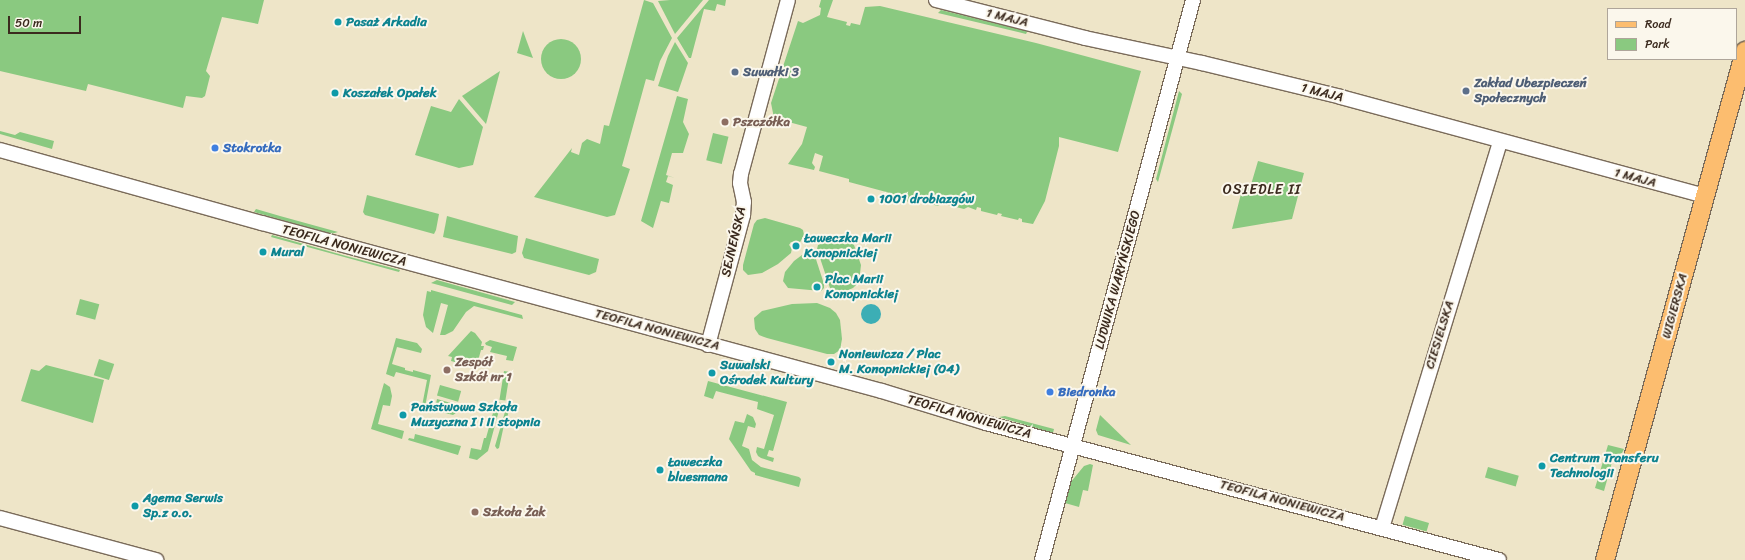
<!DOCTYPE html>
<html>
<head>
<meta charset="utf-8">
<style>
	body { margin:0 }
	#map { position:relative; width:1745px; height:560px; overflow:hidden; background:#eee5c8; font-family:Sriracha,sans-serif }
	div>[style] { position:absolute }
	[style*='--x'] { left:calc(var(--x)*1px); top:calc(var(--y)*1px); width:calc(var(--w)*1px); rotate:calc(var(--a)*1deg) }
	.green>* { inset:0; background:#8ac980; transform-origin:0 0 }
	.round { border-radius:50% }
	.water>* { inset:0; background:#3caeb5 }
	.roads { filter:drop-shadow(1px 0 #7a6b5a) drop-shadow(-1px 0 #7a6b5a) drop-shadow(0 1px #7a6b5a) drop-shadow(0 -1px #7a6b5a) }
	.minor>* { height:14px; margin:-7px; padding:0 7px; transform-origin:7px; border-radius:7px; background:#fff }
	.major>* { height:18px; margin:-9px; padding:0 9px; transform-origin:9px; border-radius:9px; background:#fcbd6f }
	.dots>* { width:11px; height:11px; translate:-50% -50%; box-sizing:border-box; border:2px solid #fbf7ec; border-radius:50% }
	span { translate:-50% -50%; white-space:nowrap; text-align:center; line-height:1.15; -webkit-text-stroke:4px #fbf7ec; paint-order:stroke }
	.street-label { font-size:13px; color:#3b2a1e }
	.culture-label { font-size:13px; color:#0d838f; font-weight:700 }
	.left { translate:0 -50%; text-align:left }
	.service-label { font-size:13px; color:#4e5e75; font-weight:700 }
	.education-label { font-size:13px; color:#785e54; font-weight:700 }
	.shop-label { font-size:13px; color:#366cbe; font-weight:700 }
	.neighbourhood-label { font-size:14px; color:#3b2a1e; letter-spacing:1px }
	.legend { position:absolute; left:1607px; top:8px; width:130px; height:52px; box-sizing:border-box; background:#fbf7ec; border:1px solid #aea59a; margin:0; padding:5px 7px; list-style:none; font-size:12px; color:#3b2a1e }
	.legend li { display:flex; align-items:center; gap:8px; height:20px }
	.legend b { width:20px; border:1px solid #aea59a }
	.scale { position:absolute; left:8px; top:16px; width:73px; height:18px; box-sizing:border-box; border:2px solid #3b2a1e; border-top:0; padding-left:5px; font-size:12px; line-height:14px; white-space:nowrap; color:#3b2a1e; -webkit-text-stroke:3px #fbf7ec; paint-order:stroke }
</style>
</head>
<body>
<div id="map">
	<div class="green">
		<div style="clip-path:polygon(0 0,264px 0,258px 24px,222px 17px,206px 71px,210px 76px,205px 96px,202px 98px,186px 96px,183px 108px,88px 84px,86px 91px,0 71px)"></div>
		<div style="clip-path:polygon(644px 0,653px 3px,672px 38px,660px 61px,654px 81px,646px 79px,622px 166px,630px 169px,615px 215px,607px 217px,534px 197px,572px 148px,571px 152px,579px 155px,582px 143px,587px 139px,600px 144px,604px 125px,609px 126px)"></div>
		<div style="clip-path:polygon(670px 0,703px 0,675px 34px,658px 1px)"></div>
		<div style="clip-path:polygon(709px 0,726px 0,725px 6px,717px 4px,715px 11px,704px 9px,691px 58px,689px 58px,677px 38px)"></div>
		<div style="clip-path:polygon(821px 0,833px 0,827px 17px,847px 22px,846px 25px,850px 26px,851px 23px,860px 25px,865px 7px,880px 6px,1036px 43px,1141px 71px,1118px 152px,1059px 137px,1059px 146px,1045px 201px,1033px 224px,1022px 222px,1022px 219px,1019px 218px,1018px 220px,1001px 216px,1002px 214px,998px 213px,997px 215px,981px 211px,981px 208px,977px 207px,976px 210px,968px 207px,964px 209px,940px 203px,938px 206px,916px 200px,910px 202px,889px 197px,890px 193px,849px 182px,849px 179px,819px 171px,823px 156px,815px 153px,812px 163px,815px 167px,814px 170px,788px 164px,802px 144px,807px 127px,774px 118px,771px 103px,798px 21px,803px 23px,820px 15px,821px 8px,819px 7px)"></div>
		<div style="clip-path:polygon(941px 10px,1026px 31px,1027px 32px,1026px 34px,938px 13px)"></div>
		<div style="clip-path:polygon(523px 31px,533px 58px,517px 53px)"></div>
		<div class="round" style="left:541px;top:39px;width:40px;height:40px"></div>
		<div style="clip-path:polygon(675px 42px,688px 63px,678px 92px,658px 86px,668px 56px)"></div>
		<div style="clip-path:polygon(500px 71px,486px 124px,462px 96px)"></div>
		<div style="clip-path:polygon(1179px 91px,1182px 94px,1158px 182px,1156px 179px)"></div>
		<div style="clip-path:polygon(677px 96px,688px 99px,683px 122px,689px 134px,683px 153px,672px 153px,666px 175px,675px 178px,668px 176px,666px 182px,673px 185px,669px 203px,661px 201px,653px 228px,641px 221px)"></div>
		<div style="clip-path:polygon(459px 99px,483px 127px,473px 165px,459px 168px,415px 155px,431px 106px,451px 112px)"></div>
		<div style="clip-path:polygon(0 131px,15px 135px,20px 132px,54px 141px,52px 149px,0 134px)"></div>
		<div style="left:713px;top:133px;width:16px;height:28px;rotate:14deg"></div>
		<div style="clip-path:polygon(1258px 161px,1304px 173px,1292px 219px,1232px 229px,1243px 186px,1250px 188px)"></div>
		<div style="clip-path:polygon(367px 195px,439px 214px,436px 230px,434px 234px,365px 215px,363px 212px)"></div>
		<div style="clip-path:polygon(256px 209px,280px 216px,338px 232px,331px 234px,254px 212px)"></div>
		<div style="clip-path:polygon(447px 216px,518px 236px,516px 252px,512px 254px,443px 237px)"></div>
		<div style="clip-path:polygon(765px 218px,800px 228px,803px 230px,804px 235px,799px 244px,791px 242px,789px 245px,792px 248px,791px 253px,778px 264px,762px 273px,748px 275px,743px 270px,743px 265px,754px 224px,757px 220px)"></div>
		<div style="clip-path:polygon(272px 235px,346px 256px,400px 270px,399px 272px,271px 237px)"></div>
		<div style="clip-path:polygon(526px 238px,599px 259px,596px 272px,589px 275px,524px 258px,522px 253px)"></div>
		<div style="clip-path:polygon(840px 238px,849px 240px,854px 245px,861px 265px,859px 282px,853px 288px,846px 291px,835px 291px,830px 288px,817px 249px,818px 245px)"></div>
		<div style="clip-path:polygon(810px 249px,813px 250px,824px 284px,824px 288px,821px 291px,788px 288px,783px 281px,785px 272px,794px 261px)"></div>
		<div style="clip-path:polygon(437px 280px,515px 302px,512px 305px,431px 283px)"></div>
		<div style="clip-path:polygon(431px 290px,522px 315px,523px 319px,474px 306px,466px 312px,453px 331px,445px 335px,440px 335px,448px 305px,441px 303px,433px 333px,426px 327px,423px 315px,427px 291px,431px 292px)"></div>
		<div style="left:80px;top:299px;width:20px;height:16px;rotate:15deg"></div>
		<div style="clip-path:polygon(817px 303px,830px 308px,836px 313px,840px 320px,842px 339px,840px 350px,834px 354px,827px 354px,767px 338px,759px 335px,755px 329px,754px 318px,762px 311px,792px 304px)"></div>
		<div style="clip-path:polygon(471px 331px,475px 333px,482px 342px,481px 346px,484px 346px,483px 350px,481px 350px,476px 368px,451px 361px,452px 357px,448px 356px)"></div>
		<div style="clip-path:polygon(396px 338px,417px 343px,422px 349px,421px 353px,397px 347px,392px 364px,405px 368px,405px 370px,413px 372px,413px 370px,431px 375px,425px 407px,422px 406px,427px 380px,396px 372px,394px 377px,386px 374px)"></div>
		<div style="clip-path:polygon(490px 340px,517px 347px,513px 361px,506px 360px,507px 356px,490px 352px,492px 347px,486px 345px,485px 343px)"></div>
		<div style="left:99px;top:359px;width:16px;height:17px;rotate:18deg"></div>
		<div style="clip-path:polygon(46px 365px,104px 380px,93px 423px,21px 401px,31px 369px,39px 371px)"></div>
		<div style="left:504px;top:371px;width:6px;height:29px;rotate:9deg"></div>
		<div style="clip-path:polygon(708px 381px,787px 402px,773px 451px,769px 450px,767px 456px,774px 458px,773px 462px,761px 458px,758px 456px,756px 452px,757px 447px,764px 449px,774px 415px,757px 409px,758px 402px,716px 391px,713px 399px,704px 396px)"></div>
		<div style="clip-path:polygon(384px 383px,390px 387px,392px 396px,390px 406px,383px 405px,378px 424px,404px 431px,402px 439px,371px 429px)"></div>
		<div style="left:440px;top:385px;width:22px;height:11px;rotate:16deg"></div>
		<div style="clip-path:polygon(437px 399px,458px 405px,455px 409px,457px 410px,456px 413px,453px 415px,437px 411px,435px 408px)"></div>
		<div style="clip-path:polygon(496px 402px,501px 403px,488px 451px,477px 460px,469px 458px,471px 448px,481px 450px,484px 438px,486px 438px)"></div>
		<div style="clip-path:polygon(507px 405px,510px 407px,505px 425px,504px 425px,499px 448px,497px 449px,495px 446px)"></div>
		<div style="clip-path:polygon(747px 414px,753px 417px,756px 424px,755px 428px,748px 426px,742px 446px,749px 449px,752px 460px,761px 467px,799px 477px,801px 479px,799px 487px,755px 475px,755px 473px,751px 471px,729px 439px,735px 421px,744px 423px)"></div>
		<div style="clip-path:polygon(1100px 415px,1131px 445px,1098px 435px,1096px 430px)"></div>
		<div style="clip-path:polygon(1005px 416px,1054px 429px,1053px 433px,999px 417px)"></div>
		<div style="clip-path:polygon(415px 434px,461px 446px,458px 455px,408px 440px,409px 438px,414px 439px)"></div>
		<div style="clip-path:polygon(1608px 445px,1624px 449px,1622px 453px,1614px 455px,1604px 491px,1595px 488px)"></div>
		<div style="clip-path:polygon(1090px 464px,1093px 465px,1088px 491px,1083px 490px,1079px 507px,1065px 503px,1070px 483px,1084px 466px)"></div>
		<div style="left:1488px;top:467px;width:32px;height:11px;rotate:16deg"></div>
		<div style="left:1405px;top:516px;width:25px;height:9px;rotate:16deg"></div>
	</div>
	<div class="water">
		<div class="round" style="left:861px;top:304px;width:20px;height:20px"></div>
	</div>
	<div class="roads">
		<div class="minor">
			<div style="--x:936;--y:0;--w:154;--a:14.3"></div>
			<div style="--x:1085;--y:38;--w:120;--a:12.1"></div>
			<div style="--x:1202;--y:63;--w:143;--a:13.7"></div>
			<div style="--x:1341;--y:97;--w:377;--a:15.2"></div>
			<div style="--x:0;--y:150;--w:272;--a:15.6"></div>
			<div style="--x:262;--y:223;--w:642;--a:15.16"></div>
			<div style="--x:882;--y:391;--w:109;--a:17.1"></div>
			<div style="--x:986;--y:423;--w:531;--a:14.95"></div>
			<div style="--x:708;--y:345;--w:135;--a:-74.9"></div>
			<div style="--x:743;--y:215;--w:13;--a:-86"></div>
			<div style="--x:744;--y:202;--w:19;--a:-102"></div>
			<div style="--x:740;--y:183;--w:9;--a:-84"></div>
			<div style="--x:741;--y:174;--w:180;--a:-74.9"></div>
			<div style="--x:0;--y:518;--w:162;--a:15.1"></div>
			<div style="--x:1382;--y:528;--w:404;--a:-73"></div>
			<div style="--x:1042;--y:560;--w:580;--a:-74.91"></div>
		</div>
		<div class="major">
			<div style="--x:1605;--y:560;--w:528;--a:-74.62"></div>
		</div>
	</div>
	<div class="dots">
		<div style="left:338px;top:22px;background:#0f9aa8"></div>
		<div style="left:735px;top:72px;background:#5c6f8a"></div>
		<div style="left:1466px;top:91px;background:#5c6f8a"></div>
		<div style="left:335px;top:93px;background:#0f9aa8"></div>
		<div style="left:725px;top:122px;background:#8d6e63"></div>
		<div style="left:215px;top:148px;background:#3f7fe0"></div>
		<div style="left:871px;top:199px;background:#0f9aa8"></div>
		<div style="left:796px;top:246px;background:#0f9aa8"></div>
		<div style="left:263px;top:252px;background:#0f9aa8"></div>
		<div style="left:817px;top:287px;background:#0f9aa8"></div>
		<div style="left:831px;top:362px;background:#0f9aa8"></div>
		<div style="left:447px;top:370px;background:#8d6e63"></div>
		<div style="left:712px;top:373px;background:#0f9aa8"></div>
		<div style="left:1050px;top:392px;background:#3f7fe0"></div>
		<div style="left:403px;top:415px;background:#0f9aa8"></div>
		<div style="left:1542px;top:466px;background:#0f9aa8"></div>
		<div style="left:660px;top:470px;background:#0f9aa8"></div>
		<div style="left:135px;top:506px;background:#0f9aa8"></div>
		<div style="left:475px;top:512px;background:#8d6e63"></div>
	</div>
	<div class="street-label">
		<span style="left:1007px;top:18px;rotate:14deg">1 MAJA</span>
		<span style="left:1322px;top:93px;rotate:14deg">1 MAJA</span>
		<span style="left:1635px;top:178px;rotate:15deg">1 MAJA</span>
		<span style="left:734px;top:242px;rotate:-77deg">SEJNEŃSKA</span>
		<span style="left:344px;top:246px;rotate:15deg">TEOFILA NONIEWICZA</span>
		<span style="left:1118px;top:280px;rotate:-75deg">LUDWIKA WARYŃSKIEGO</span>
		<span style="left:1675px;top:306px;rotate:-75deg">WIGIERSKA</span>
		<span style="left:657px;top:330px;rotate:15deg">TEOFILA NONIEWICZA</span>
		<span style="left:1440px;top:335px;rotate:-73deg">CIESIELSKA</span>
		<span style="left:969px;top:417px;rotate:16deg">TEOFILA NONIEWICZA</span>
		<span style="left:1282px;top:501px;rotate:15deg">TEOFILA NONIEWICZA</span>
	</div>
	<div class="culture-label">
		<span class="left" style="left:346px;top:22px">Pasaż Arkadia</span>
		<span class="left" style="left:343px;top:93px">Koszałek Opałek</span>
		<span class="left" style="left:879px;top:199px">1001 drobiazgów</span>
		<span class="left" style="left:804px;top:246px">Ławeczka Marii<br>Konopnickiej</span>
		<span class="left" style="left:271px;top:252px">Mural</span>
		<span class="left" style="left:825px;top:287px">Plac Marii<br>Konopnickiej</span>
		<span class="left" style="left:839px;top:362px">Noniewicza / Plac<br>M. Konopnickiej (04)</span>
		<span class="left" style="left:720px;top:373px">Suwalski<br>Ośrodek Kultury</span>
		<span class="left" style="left:411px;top:415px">Państwowa Szkoła<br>Muzyczna I i II stopnia</span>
		<span class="left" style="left:1550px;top:466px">Centrum Transferu<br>Technologii</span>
		<span class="left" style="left:668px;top:470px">Ławeczka<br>bluesmana</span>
		<span class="left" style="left:143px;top:506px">Agema Serwis<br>Sp.z o.o.</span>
	</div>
	<div class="service-label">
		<span class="left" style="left:743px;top:72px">Suwałki 3</span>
		<span class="left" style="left:1474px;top:91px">Zakład Ubezpieczeń<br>Społecznych</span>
	</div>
	<div class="education-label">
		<span class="left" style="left:733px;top:122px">Pszczółka</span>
		<span class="left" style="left:455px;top:370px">Zespół<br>Szkół nr 1</span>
		<span class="left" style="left:483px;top:512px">Szkoła Żak</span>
	</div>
	<div class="shop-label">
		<span class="left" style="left:223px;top:148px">Stokrotka</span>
		<span class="left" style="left:1058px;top:392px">Biedronka</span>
	</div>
	<div class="neighbourhood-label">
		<span style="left:1262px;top:190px">OSIEDLE II</span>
	</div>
	<ul class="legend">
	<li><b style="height:5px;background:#fcbd6f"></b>Road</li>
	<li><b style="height:11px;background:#8ac980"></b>Park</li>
	</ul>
	<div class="scale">50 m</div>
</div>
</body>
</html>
